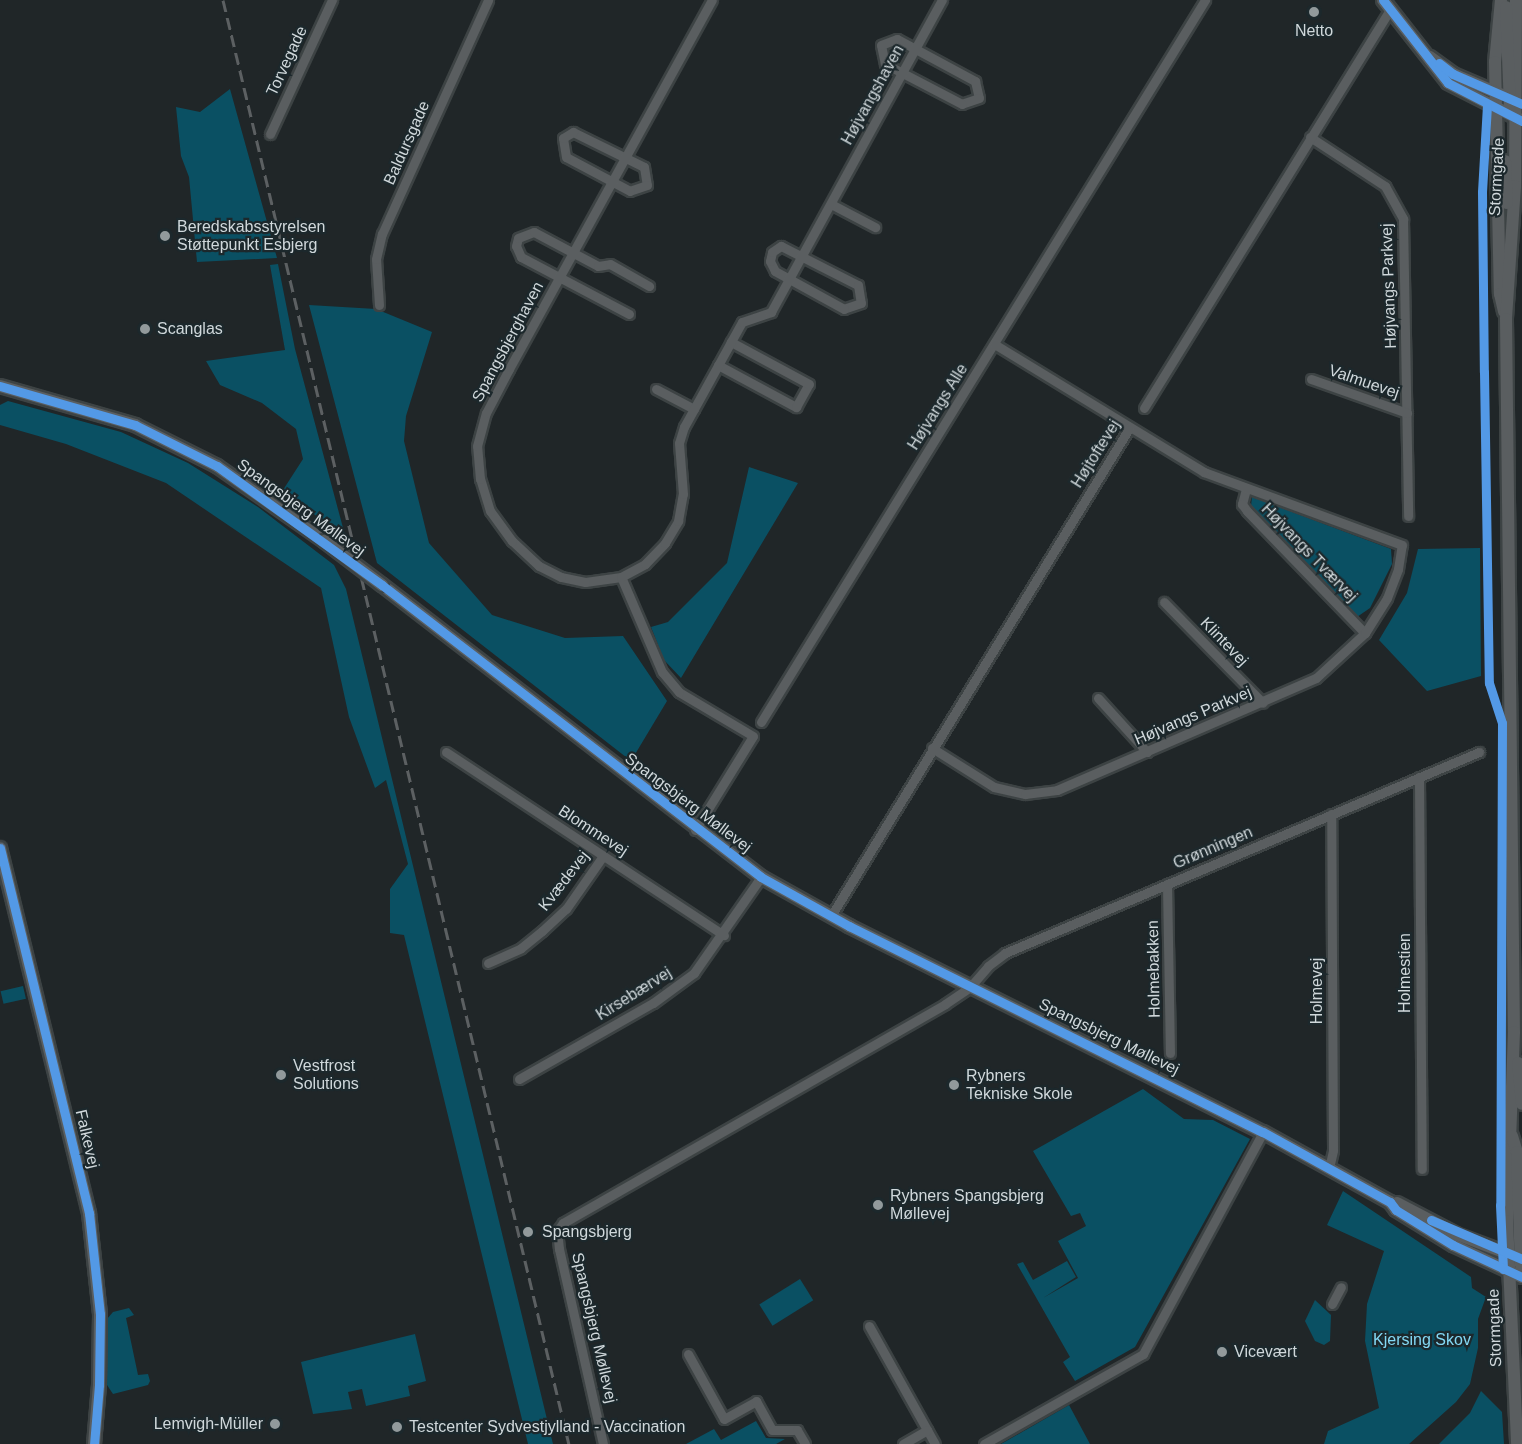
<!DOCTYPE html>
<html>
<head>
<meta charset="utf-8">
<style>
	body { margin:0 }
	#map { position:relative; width:1522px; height:1444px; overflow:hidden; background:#202628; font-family:Arial,sans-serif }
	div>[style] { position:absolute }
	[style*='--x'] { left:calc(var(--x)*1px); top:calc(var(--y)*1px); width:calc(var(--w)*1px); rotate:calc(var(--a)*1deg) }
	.green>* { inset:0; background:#0a5063; transform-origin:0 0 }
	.roads { filter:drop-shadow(2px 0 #3d4344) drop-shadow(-2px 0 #3d4344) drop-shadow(0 2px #3d4344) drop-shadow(0 -2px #3d4344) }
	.street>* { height:9px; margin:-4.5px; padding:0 4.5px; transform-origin:4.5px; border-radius:4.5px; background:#5a5e60 }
	.secondary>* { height:12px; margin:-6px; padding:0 6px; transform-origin:6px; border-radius:6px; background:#5a5e60 }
	.rail>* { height:3px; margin-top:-1.5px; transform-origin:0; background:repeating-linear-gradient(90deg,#5c6062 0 12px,transparent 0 18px) }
	.bridges { filter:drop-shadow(2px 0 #3d4344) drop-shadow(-2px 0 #3d4344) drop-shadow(0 2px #3d4344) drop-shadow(0 -2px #3d4344) }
	.secondary-bridge>* { height:12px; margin:-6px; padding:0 6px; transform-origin:6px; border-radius:6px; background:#5a5e60 }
	.cycleway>* { height:9px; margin:-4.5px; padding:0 4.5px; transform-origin:4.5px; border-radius:4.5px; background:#5399e6 }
	.dots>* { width:16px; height:16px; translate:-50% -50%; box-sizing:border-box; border:3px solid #1c282c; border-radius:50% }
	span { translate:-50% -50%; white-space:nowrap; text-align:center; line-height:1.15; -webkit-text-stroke:4.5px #1c282c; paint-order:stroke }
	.poi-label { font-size:16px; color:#d0d8db }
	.left { translate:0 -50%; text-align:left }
	.right { translate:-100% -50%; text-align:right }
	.street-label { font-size:16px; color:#d0d8db }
	.park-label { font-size:16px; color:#83d8f4 }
</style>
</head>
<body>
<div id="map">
	<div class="green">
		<div style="clip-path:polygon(230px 89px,277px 258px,197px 262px,189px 177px,181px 156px,176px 107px,200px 112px)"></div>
		<div style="clip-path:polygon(278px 264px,295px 349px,346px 539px,283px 490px,303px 459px,296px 429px,262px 403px,220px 385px,206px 361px,285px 350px,270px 265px)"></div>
		<div style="clip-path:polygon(309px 305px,376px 309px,432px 332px,406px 416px,404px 441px,429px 543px,492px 615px,565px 638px,623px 636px,667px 701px,631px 761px,377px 563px)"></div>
		<div style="clip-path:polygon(8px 401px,121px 432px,188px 463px,258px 507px,334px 565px,346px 589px,553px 1444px,528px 1444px,404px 935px,390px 933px,390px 889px,408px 864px,386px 780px,375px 788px,349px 717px,321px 588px,166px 483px,66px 444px,0 425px,0 405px)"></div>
		<div style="clip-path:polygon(749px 467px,798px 483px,681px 678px,664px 660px,651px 627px,668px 622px,727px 563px)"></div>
		<div style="clip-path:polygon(1252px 497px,1391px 549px,1392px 564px,1370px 608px,1357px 617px,1251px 506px)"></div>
		<div style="clip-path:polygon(1480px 548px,1481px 676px,1427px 691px,1379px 640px,1407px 593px,1418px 549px)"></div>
		<div style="left:23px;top:986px;width:13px;height:23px;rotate:77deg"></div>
		<div style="clip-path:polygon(1143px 1089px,1184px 1119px,1213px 1120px,1250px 1139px,1135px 1347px,1075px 1381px,1063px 1362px,1070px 1357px,1017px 1264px,1023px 1262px,1033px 1280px,1067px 1261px,1076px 1277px,1043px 1298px,1078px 1278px,1058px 1241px,1086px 1226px,1080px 1213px,1071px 1216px,1033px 1151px)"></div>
		<div style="clip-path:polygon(1343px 1191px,1471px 1277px,1472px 1288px,1486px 1297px,1478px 1319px,1478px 1348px,1470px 1384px,1456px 1402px,1409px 1444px,1324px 1444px,1328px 1431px,1379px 1408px,1365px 1341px,1367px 1304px,1384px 1251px,1327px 1225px)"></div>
		<div style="left:800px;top:1279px;width:25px;height:48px;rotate:58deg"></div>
		<div style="clip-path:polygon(1315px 1300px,1331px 1315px,1330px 1341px,1324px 1345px,1315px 1341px,1305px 1321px)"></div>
		<div style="clip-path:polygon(129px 1308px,134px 1315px,126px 1318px,138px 1375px,148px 1374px,150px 1381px,148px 1385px,113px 1394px,107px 1385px,107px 1319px,113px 1312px)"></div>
		<div style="clip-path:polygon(415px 1334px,426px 1381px,408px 1386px,410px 1396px,366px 1406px,362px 1389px,348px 1392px,352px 1409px,313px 1414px,301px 1362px)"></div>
		<div style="clip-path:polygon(1481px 1391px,1502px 1412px,1504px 1444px,1439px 1444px,1470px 1413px)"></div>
		<div style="clip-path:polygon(1069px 1405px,1090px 1444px,1001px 1444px)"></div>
		<div style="clip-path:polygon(756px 1421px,766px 1438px,785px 1439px,776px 1444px,686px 1444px,714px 1429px,721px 1440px)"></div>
	</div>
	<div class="roads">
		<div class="street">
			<div style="--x:897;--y:39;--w:89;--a:28.3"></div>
			<div style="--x:975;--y:81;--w:17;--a:77"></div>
			<div style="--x:979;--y:98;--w:18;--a:161"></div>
			<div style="--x:962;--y:104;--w:87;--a:-152.5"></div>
			<div style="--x:885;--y:64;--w:19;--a:-102"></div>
			<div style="--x:881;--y:45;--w:17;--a:-21"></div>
			<div style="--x:573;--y:132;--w:79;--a:26.2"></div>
			<div style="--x:644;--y:167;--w:18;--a:81"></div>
			<div style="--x:647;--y:185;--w:18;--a:161"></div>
			<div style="--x:630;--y:191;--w:72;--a:-152"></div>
			<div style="--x:566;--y:157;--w:19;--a:-99"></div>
			<div style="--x:563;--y:138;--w:12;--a:-31"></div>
			<div style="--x:270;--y:134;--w:148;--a:-65.2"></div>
			<div style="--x:1310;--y:137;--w:90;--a:33.2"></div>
			<div style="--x:1385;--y:186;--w:38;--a:61"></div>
			<div style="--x:1403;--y:219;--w:297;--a:89"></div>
			<div style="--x:831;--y:204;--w:50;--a:27.6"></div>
			<div style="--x:781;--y:246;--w:86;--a:26.9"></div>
			<div style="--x:858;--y:285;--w:18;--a:81"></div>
			<div style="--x:861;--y:303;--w:18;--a:161"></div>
			<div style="--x:844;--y:309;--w:79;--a:-151.2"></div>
			<div style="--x:775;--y:271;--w:11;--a:-117"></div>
			<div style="--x:770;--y:261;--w:9;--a:-77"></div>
			<div style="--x:772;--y:252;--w:11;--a:-34"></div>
			<div style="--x:379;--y:305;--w:46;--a:-93.7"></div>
			<div style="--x:376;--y:259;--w:26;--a:-77"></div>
			<div style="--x:382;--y:234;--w:257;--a:-65.6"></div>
			<div style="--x:629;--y:314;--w:122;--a:-152.2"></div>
			<div style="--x:521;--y:257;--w:12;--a:-114"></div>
			<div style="--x:516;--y:246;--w:8;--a:-76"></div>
			<div style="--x:518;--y:238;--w:17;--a:-21"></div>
			<div style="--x:534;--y:232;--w:72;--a:28"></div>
			<div style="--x:598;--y:266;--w:12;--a:-9"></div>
			<div style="--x:610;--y:264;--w:45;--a:29.4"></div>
			<div style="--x:718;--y:365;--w:89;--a:28.3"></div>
			<div style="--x:796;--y:407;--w:26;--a:-61"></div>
			<div style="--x:809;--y:384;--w:89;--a:-151.7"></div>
			<div style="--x:1311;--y:379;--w:102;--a:19.5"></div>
			<div style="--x:656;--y:389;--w:43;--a:27.8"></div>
			<div style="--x:1144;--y:408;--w:469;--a:-58.3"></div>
			<div style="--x:1246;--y:489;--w:16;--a:105"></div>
			<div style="--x:1242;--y:504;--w:9;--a:54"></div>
			<div style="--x:1247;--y:511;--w:170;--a:46"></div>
			<div style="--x:621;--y:577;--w:36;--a:172"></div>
			<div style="--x:585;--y:582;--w:25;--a:-168"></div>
			<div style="--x:561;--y:577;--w:25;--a:-153"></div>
			<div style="--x:539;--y:566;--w:37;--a:-137"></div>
			<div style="--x:512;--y:541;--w:37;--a:-126"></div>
			<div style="--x:490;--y:511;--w:34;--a:-107"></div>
			<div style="--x:480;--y:479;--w:33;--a:-95"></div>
			<div style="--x:477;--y:446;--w:34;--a:-75"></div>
			<div style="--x:486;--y:413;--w:50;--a:-62.4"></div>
			<div style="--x:509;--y:369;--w:421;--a:-61.2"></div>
			<div style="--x:1164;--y:602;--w:141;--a:45.6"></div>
			<div style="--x:1098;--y:698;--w:73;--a:47.8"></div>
			<div style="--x:761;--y:722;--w:848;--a:-58.41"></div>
			<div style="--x:932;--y:748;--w:73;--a:32.2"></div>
			<div style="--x:994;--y:787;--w:32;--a:13"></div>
			<div style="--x:1025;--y:794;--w:32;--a:-7"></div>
			<div style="--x:1057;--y:790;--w:282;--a:-23.4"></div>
			<div style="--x:1316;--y:678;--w:67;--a:-42.6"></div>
			<div style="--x:1365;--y:633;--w:41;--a:-57.8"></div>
			<div style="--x:1387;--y:598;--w:31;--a:-69"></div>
			<div style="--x:1398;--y:569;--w:24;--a:-81"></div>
			<div style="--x:1402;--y:545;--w:211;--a:-159.8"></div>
			<div style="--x:1204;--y:472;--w:246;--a:-148.6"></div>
			<div style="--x:446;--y:752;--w:333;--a:33.4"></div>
			<div style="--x:1419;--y:777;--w:392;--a:89.6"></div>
			<div style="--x:695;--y:830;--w:110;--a:-58.3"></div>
			<div style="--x:753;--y:736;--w:86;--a:-149.3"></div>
			<div style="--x:679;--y:692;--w:26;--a:-130"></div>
			<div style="--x:662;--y:672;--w:103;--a:-113.3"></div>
			<div style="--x:621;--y:577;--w:27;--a:-28"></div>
			<div style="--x:645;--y:564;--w:29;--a:-46"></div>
			<div style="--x:665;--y:543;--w:26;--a:-59"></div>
			<div style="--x:678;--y:521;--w:27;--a:-80"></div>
			<div style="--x:683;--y:494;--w:51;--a:-94.5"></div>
			<div style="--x:679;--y:443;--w:17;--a:-73"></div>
			<div style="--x:684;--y:427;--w:120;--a:-61.1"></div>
			<div style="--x:742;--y:322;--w:31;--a:-19"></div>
			<div style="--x:771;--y:312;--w:356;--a:-61.3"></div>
			<div style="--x:1167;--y:884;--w:169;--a:89"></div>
			<div style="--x:831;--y:916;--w:573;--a:-58.56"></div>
			<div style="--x:488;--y:963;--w:36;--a:-24"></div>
			<div style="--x:521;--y:948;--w:27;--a:-39"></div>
			<div style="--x:542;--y:931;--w:33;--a:-43"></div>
			<div style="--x:566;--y:909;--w:65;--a:-55.1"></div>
			<div style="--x:519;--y:1079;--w:154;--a:-29.6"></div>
			<div style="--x:653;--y:1003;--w:51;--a:-36.2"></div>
			<div style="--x:694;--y:973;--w:117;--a:-55.1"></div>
			<div style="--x:1329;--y:1168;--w:18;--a:-77"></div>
			<div style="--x:1333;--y:1150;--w:336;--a:-90.3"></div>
			<div style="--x:1332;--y:1304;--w:19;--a:-62"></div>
			<div style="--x:869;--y:1326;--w:135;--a:60.8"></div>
			<div style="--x:688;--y:1354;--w:74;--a:61"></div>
			<div style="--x:724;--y:1419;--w:37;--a:-29"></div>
			<div style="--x:756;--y:1401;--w:33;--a:61"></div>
			<div style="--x:772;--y:1430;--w:25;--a:0"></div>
			<div style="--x:797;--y:1430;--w:16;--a:60"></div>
			<div style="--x:603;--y:1444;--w:200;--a:-102.7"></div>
			<div style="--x:559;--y:1249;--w:18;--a:-96"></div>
			<div style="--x:557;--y:1231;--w:10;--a:-53"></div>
			<div style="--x:563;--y:1223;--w:440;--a:-29.8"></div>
			<div style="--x:945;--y:1004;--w:30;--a:-34"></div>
			<div style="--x:970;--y:987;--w:28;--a:-49"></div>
			<div style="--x:988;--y:966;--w:21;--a:-37"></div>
			<div style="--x:1005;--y:953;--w:515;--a:-22.98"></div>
			<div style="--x:903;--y:1444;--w:28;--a:-30"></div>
			<div style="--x:984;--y:1444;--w:183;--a:-29.5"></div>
			<div style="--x:1143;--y:1354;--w:252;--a:-61.6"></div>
		</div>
		<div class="secondary">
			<div style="--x:1383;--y:0;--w:105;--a:51.9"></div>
			<div style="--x:1448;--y:83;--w:82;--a:26.9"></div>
			<div style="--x:1501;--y:0;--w:62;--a:95.5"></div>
			<div style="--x:1495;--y:62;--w:232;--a:88.8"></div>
			<div style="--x:1500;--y:294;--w:18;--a:77"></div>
			<div style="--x:1516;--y:0;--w:186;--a:90.3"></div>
			<div style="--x:1515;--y:186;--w:133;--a:93.9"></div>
			<div style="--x:1506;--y:319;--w:713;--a:89.36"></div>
			<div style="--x:1514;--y:1032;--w:189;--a:92.1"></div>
			<div style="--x:1507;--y:1221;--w:223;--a:87.4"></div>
			<div style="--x:1506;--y:7;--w:99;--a:87.7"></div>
			<div style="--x:1430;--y:57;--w:29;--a:36"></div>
			<div style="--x:1453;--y:74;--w:53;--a:23.2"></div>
			<div style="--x:1505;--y:161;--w:42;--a:87.3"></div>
			<div style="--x:0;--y:386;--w:141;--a:16.1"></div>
			<div style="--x:135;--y:425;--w:92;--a:26.6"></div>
			<div style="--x:217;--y:466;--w:131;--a:35"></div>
			<div style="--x:382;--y:585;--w:478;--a:37.6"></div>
			<div style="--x:761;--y:877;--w:101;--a:29.1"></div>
			<div style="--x:849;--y:926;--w:462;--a:26.5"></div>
			<div style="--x:1263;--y:1132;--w:145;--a:28.9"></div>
			<div style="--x:1390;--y:1202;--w:10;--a:53"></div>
			<div style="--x:1396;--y:1210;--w:67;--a:31.6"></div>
			<div style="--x:1453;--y:1245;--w:76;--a:24.9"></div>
			<div style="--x:0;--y:848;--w:376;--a:76.3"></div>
			<div style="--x:89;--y:1213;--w:102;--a:83.8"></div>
			<div style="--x:100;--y:1314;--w:71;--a:90.8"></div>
			<div style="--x:99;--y:1385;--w:59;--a:94.8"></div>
			<div style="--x:1518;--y:1063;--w:41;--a:84.4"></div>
			<div style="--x:1512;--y:1136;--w:17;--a:73"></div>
			<div style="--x:1517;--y:1152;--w:113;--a:88"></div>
			<div style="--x:1397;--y:1203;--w:67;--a:27.7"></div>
			<div style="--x:1456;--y:1234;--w:71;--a:20.7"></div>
		</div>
	</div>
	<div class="rail">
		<div style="--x:223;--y:0;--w:1485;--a:76.53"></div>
	</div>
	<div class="bridges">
		<div class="secondary-bridge">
			<div style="--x:324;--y:541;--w:73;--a:37.2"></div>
		</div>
	</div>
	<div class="cycleway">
		<div style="--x:1383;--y:0;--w:105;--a:51.9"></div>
		<div style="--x:1448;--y:83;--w:83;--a:27.2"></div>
		<div style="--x:1439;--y:63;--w:18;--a:38"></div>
		<div style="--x:1453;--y:74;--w:75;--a:23.5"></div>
		<div style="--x:1487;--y:105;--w:87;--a:93.3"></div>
		<div style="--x:1482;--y:192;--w:180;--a:89.4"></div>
		<div style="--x:1484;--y:372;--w:311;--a:89.1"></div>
		<div style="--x:1489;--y:683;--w:42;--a:72"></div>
		<div style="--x:1502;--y:723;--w:482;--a:90.2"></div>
		<div style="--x:1500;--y:1205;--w:64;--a:87.3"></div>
		<div style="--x:0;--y:386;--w:141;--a:16.1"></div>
		<div style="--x:135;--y:425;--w:92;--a:26.6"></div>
		<div style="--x:217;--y:466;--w:203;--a:35.8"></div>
		<div style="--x:382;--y:585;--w:478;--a:37.6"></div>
		<div style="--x:761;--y:877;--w:101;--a:29.1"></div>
		<div style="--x:849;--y:926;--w:462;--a:26.5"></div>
		<div style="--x:1263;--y:1132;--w:145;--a:28.9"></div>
		<div style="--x:1390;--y:1202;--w:10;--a:53"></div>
		<div style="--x:1396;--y:1210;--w:67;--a:31.6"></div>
		<div style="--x:1453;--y:1245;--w:76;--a:24.9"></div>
		<div style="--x:0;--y:848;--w:376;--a:76.3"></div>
		<div style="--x:89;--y:1213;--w:102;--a:83.8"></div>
		<div style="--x:100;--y:1314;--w:71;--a:90.8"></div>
		<div style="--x:99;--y:1385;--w:59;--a:94.8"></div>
		<div style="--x:1431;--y:1220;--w:99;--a:23.2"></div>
	</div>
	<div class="dots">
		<div style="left:1314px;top:12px;background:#929a9c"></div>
		<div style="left:165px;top:236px;background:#929a9c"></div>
		<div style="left:145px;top:329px;background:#929a9c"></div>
		<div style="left:281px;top:1075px;background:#929a9c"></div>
		<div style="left:954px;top:1085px;background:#929a9c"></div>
		<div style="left:878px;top:1205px;background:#929a9c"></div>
		<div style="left:528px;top:1232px;background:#929a9c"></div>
		<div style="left:1222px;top:1352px;background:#929a9c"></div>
		<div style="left:275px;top:1424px;background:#929a9c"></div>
		<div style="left:397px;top:1427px;background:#929a9c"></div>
	</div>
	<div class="poi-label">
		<span style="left:1314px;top:31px">Netto</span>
		<span class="left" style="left:177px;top:236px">Beredskabsstyrelsen<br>Støttepunkt Esbjerg</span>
		<span class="left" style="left:157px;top:329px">Scanglas</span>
		<span class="left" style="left:293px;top:1075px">Vestfrost<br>Solutions</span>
		<span class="left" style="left:966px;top:1085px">Rybners<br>Tekniske Skole</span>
		<span class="left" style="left:890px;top:1205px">Rybners Spangsbjerg<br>Møllevej</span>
		<span class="left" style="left:542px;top:1232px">Spangsbjerg</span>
		<span class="left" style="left:1234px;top:1352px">Vicevært</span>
		<span class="right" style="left:263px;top:1424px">Lemvigh-Müller</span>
		<span class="left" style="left:409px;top:1427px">Testcenter Sydvestjylland - Vaccination</span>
	</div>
	<div class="street-label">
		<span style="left:287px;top:61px;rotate:-65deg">Torvegade</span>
		<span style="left:873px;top:95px;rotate:-61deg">Højvangshaven</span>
		<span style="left:407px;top:143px;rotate:-66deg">Baldursgade</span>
		<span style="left:1497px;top:177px;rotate:-87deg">Stormgade</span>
		<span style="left:1389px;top:286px;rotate:-92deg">Højvangs Parkvej</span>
		<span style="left:508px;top:342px;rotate:-62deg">Spangsbjerghaven</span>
		<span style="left:1364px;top:382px;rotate:19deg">Valmuevej</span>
		<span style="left:938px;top:407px;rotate:-58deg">Højvangs Alle</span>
		<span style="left:1096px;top:454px;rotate:-58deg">Højtoftevej</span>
		<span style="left:301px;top:508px;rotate:36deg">Spangsbjerg Møllevej</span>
		<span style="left:1309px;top:553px;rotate:46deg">Højvangs Tværvej</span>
		<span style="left:1224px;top:642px;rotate:46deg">Klintevej</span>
		<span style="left:1193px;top:716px;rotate:-23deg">Højvangs Parkvej</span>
		<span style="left:688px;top:803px;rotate:37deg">Spangsbjerg Møllevej</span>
		<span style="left:593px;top:831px;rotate:33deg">Blommevej</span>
		<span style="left:1213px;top:848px;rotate:-23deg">Grønningen</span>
		<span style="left:564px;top:881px;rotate:-52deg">Kvædevej</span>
		<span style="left:1154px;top:969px;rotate:-91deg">Holmebakken</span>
		<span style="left:1405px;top:973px;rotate:-90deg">Holmestien</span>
		<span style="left:1317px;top:991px;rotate:-90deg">Holmevej</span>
		<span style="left:634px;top:994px;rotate:-32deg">Kirsebærvej</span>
		<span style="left:1109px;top:1037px;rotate:26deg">Spangsbjerg Møllevej</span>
		<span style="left:87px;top:1139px;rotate:77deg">Falkevej</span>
		<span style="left:594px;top:1328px;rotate:77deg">Spangsbjerg Møllevej</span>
		<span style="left:1495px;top:1328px;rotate:-92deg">Stormgade</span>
	</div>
	<div class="park-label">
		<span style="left:1422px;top:1340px">Kjersing Skov</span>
	</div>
</div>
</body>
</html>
